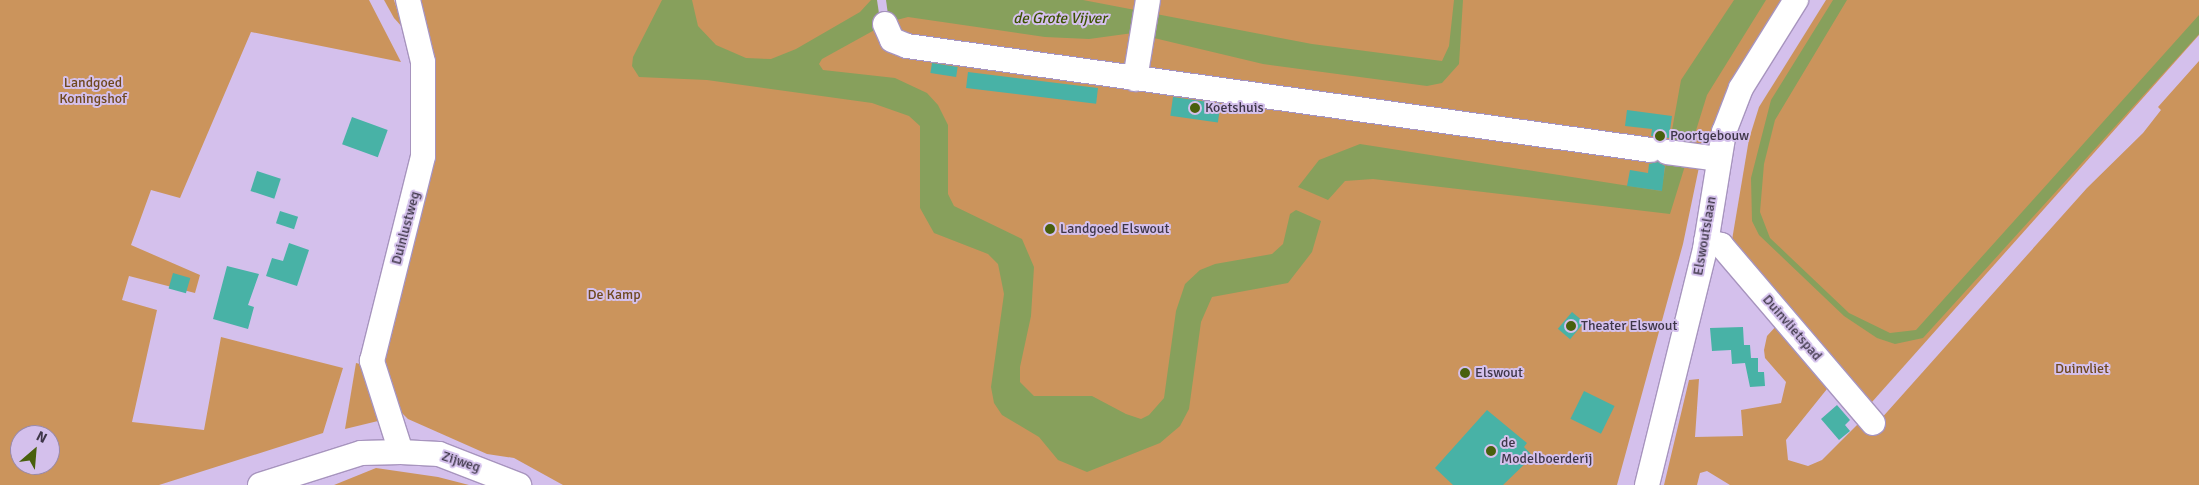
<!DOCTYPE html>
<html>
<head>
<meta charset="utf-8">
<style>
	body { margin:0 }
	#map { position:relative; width:2199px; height:485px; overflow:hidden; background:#d4c0ec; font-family:Signika,sans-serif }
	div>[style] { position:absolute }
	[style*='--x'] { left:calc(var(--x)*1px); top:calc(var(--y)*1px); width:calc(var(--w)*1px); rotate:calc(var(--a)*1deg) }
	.green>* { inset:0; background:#cb945c }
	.water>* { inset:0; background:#87a05c }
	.pier>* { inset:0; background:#d4c0ec }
	.building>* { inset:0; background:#48b2a6; transform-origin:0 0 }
	.roads { filter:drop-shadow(1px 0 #a794be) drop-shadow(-1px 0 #a794be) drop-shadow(0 1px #a794be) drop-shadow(0 -1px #a794be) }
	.minor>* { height:24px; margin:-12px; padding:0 12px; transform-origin:12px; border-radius:12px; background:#fff }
	.dots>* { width:14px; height:14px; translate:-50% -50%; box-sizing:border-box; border:2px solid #d4c0ec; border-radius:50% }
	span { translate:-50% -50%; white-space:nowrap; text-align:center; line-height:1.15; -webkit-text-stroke:4px #d4c0ec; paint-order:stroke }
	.park-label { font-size:14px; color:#6e481e }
	.poi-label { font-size:14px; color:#3e3648 }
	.left { translate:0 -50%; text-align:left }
	.street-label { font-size:14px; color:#3e3648 }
	.water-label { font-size:15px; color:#3c5201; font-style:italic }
	.north { position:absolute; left:10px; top:425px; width:50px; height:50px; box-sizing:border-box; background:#d4c0ec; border:1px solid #9889aa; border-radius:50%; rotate:27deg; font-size:14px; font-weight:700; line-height:20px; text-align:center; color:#3e3648 }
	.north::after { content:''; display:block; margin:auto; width:18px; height:22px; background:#48600d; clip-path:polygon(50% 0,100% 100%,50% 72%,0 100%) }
</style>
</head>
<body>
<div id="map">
	<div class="green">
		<div style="clip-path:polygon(evenodd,0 0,369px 0,401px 62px,251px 32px,180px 198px,151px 190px,131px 245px,200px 275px,195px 293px,129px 276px,122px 300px,157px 310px,132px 422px,204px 430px,221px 337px,343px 368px,323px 433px,159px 485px,0 485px,0 0,20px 435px,50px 435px,50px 465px,20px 465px,20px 435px)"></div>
		<div style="clip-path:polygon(384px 0,394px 0,403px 28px,394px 18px)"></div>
		<div style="clip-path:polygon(417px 0,1785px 0,1722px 103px,1710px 148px,1703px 148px,1683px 244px,1617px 485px,563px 485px,514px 458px,487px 454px,408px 419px,396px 407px,380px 349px,419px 214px)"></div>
		<div style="clip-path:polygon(1826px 0,2199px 0,2199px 35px,1872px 402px,1732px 240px,1749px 139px,1759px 107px)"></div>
		<div style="clip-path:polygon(2199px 61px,2199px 485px,1730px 485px,1707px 471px,1700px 473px,1697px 485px,1664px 485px,1689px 380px,1699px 379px,1695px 437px,1743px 436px,1741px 410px,1781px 403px,1786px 382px,1765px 358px,1764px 350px,1767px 336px,1778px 324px,1831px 384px,1786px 440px,1788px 460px,1808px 466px,1822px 460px,1863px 419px,1871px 430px,2087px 188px,2143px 133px,2161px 110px,2158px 107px)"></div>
		<div style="clip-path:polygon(356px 363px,364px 365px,378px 421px,345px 429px)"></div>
		<div style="clip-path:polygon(376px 468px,438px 477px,469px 485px,334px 485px)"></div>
	</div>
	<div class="water">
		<div style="clip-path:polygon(662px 0,692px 0,698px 26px,716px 45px,746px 58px,771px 59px,796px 49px,860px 12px,871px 0,1083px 0,1312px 44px,1442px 61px,1449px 46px,1454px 0,1463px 0,1459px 64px,1442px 83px,1427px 86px,1263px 64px,1133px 33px,1089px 39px,1045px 37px,908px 17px,889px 22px,822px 59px,819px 64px,823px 70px,895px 78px,927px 93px,938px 105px,948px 125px,948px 194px,954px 206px,1022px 239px,1034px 267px,1031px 316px,1020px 367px,1020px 382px,1034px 396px,1092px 396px,1126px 414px,1141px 419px,1149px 415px,1164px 398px,1176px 311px,1185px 284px,1200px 270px,1215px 264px,1272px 254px,1283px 244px,1290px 214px,1296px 210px,1321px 221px,1312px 252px,1288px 283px,1212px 297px,1201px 322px,1189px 409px,1180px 426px,1160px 443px,1087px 472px,1058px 460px,1039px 437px,1002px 415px,994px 403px,991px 387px,1004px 294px,998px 264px,988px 254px,934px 233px,920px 208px,920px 126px,909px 116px,872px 103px,707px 80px,639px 77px,632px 66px,633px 57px)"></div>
		<div style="clip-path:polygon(1734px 0,1766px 0,1707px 95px,1670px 214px,1373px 179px,1345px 181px,1328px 200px,1298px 187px,1319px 160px,1360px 144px,1661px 191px,1681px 80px)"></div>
		<div style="clip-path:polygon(1833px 0,1847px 0,1775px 120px,1764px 164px,1760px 212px,1770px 238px,1849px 313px,1890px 333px,1916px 330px,2199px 15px,2199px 34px,1923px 338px,1895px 344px,1877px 338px,1844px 316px,1759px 235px,1752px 221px,1751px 178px,1771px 100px)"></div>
	</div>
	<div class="pier">
		<div style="clip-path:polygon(877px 0,886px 0,889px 22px,881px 27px)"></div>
	</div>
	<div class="building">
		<div style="left:932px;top:63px;width:26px;height:10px;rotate:9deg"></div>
		<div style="left:968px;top:72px;width:131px;height:16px;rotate:7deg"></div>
		<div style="left:1173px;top:97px;width:48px;height:19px;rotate:8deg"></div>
		<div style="clip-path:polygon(1627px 110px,1672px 116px,1669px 138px,1651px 136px,1652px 129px,1625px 126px)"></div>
		<div style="left:352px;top:117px;width:38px;height:29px;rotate:20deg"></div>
		<div style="clip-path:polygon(1658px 162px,1665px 166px,1662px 191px,1627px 186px,1630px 170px,1648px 173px,1649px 164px)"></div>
		<div style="left:257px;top:171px;width:25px;height:21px;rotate:18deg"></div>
		<div style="left:280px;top:211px;width:19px;height:13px;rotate:18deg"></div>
		<div style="clip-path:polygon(289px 243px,309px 250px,297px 286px,266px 276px,272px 258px,283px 261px)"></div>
		<div style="clip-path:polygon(227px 266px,259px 274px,248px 305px,254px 307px,248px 329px,213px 319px)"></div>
		<div style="left:173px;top:273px;width:18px;height:16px;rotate:16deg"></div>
		<div style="left:1572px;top:312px;width:16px;height:22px;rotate:40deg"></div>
		<div style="clip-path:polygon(1743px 327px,1744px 345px,1750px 345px,1751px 358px,1758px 358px,1758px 372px,1764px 372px,1765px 386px,1750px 387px,1745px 363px,1732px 364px,1731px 350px,1712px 351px,1710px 328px)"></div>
		<div style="left:1584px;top:391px;width:34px;height:31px;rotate:26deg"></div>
		<div style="clip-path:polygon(1837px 405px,1850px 420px,1845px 425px,1850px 431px,1839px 440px,1821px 419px)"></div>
		<div style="clip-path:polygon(1487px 410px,1527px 443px,1524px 447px,1533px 456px,1503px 485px,1453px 485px,1435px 468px)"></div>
	</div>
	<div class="roads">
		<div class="minor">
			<div style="--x:885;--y:24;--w:17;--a:66"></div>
			<div style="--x:892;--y:40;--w:16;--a:22"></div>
			<div style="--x:907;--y:46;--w:751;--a:7.96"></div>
			<div style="--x:1135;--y:79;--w:80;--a:-80.7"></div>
			<div style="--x:1667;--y:152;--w:51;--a:7.8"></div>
			<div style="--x:1706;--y:241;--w:16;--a:15"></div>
			<div style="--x:1721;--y:245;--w:234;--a:49.5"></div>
			<div style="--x:401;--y:452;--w:96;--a:-107.7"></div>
			<div style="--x:372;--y:361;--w:211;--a:-76"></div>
			<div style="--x:423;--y:156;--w:94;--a:-90"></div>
			<div style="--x:423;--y:62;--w:64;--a:-103.6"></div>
			<div style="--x:260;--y:485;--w:106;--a:-17.6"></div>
			<div style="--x:361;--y:453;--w:40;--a:-1.4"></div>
			<div style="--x:401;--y:452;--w:38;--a:3"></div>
			<div style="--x:439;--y:454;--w:86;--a:21.2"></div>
			<div style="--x:1647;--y:485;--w:243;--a:-76.2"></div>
			<div style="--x:1705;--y:249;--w:119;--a:-80.8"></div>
			<div style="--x:1724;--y:132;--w:47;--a:-68.9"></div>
			<div style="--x:1741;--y:88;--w:104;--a:-58"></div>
		</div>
	</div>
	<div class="dots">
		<div style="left:1195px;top:108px;background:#48600d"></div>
		<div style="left:1660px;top:136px;background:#48600d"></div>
		<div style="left:1050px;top:229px;background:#48600d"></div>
		<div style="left:1571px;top:326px;background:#48600d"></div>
		<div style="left:1465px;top:373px;background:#48600d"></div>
		<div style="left:1491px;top:451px;background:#48600d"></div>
	</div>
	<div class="park-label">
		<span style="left:93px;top:91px">Landgoed<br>Koningshof</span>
		<span style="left:614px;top:295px">De Kamp</span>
		<span style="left:2082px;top:369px">Duinvliet</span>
	</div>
	<div class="poi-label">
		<span class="left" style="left:1205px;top:108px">Koetshuis</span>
		<span class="left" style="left:1670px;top:136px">Poortgebouw</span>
		<span class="left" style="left:1060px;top:229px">Landgoed Elswout</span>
		<span class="left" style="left:1581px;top:326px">Theater Elswout</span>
		<span class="left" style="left:1475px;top:373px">Elswout</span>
		<span class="left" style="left:1501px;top:451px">de<br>Modelboerderij</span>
	</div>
	<div class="street-label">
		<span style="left:406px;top:228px;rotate:-75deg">Duinlustweg</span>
		<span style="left:1705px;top:236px;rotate:-80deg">Elswoutslaan</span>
		<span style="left:1792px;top:328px;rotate:49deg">Duinvlietspad</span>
		<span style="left:461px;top:462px;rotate:18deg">Zijweg</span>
	</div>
	<div class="water-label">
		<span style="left:1060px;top:19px">de Grote Vijver</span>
	</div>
	<div class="north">N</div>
</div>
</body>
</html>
